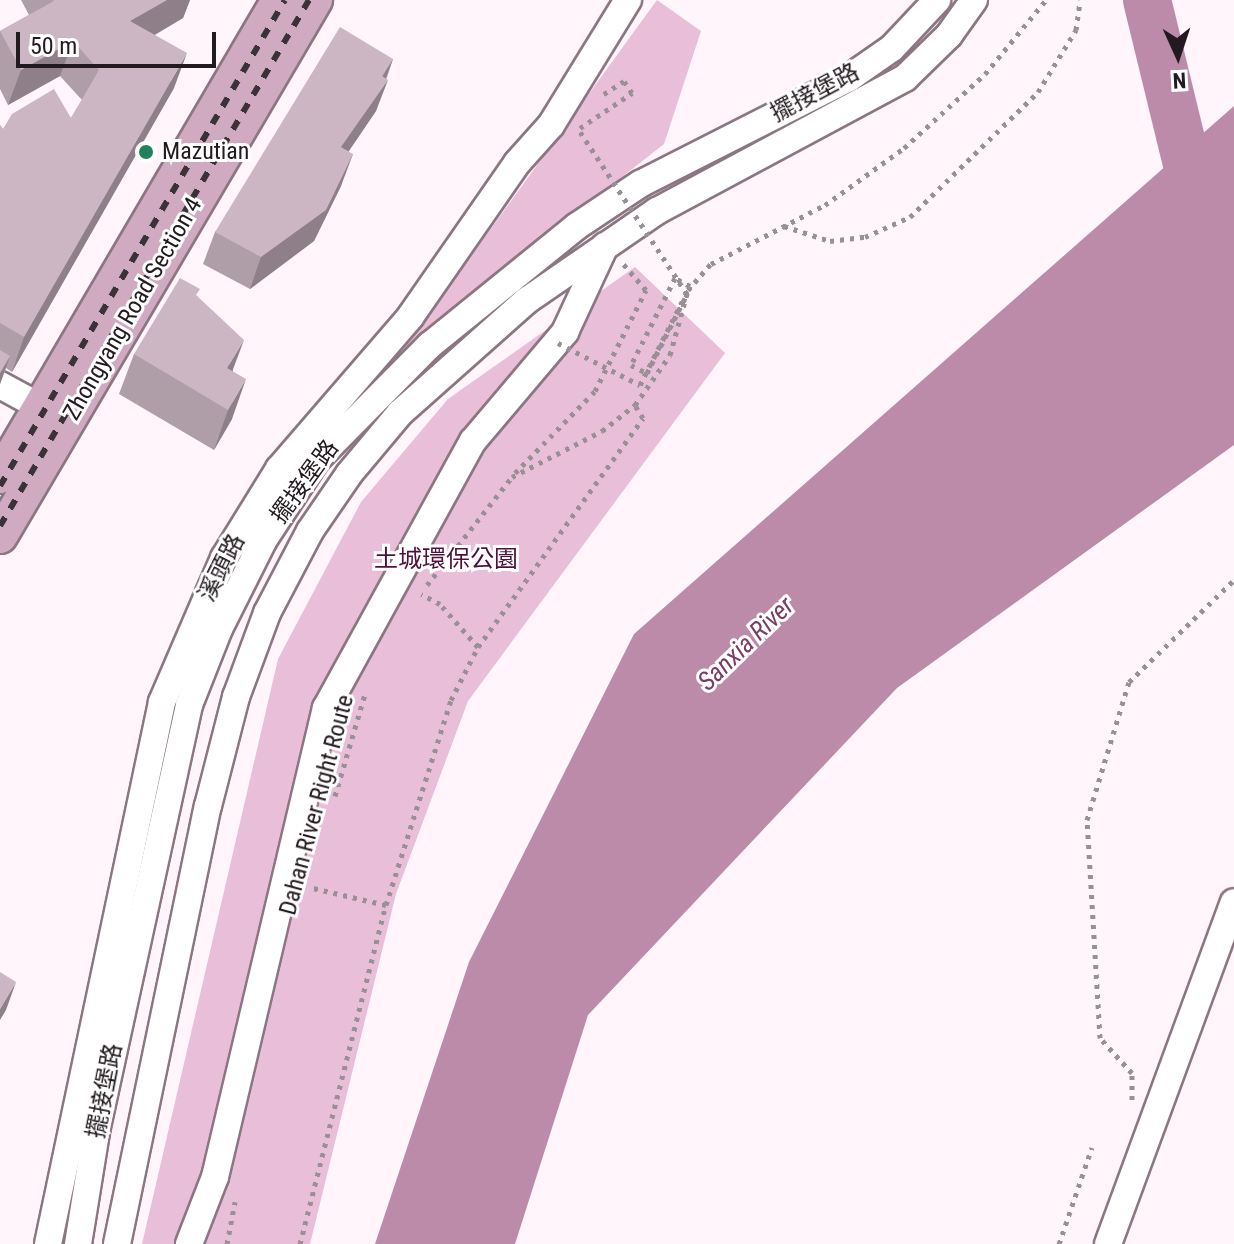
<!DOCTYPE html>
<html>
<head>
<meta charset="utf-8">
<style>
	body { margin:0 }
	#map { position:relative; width:1234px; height:1244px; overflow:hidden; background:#fff5fb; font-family:"Roboto Condensed","Noto Sans TC",sans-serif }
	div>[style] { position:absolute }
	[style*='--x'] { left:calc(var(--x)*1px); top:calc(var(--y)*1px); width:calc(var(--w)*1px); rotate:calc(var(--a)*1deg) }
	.green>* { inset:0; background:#e9bed8 }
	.water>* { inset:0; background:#bc8ba9 }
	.river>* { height:48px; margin:-24px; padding:0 24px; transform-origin:24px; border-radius:24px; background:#bc8ba9 }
	.path>* { height:5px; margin-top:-2.5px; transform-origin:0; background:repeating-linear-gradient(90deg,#999096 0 4px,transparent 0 10px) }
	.roads { filter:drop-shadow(2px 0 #8b7682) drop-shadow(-2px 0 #8b7682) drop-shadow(0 2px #8b7682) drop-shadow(0 -2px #8b7682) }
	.minor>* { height:26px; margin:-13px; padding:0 13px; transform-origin:13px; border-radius:13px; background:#fff }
	.major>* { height:34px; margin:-17px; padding:0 17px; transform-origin:17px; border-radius:17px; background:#cfaac1 }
	.rail>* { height:6px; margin-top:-3px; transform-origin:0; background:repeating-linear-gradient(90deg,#3a3237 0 10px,transparent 0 20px) }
	.path-bridge>* { height:5px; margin-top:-2.5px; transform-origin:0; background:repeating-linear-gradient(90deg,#999096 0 4px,transparent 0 10px) }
	.wall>* { inset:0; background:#af9da8 }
	.shaded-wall>* { inset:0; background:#8f7f88 }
	.building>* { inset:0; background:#ccb6c3 }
	.dots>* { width:22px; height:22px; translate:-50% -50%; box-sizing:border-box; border:4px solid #fff; border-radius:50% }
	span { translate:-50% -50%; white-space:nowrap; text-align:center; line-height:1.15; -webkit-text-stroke:6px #fff; paint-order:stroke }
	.street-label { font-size:24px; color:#221a1f }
	.poi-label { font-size:24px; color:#221a1f }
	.left { translate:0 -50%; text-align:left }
	.park-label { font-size:24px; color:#4d113c }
	.water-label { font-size:26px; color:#7a3c65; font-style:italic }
	.north { position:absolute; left:1138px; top:16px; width:80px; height:80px; -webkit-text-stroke:6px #fff; paint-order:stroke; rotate:177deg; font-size:22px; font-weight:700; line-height:32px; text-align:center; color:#221a1f }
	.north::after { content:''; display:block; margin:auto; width:28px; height:36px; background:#221a1f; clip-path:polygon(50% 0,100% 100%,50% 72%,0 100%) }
	.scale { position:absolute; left:16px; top:32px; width:200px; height:36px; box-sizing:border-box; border:4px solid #221a1f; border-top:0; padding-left:10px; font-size:24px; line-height:28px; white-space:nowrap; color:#221a1f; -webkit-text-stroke:6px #fff; paint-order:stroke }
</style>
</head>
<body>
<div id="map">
	<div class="green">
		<div style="clip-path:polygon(657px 0,701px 31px,664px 144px,404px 348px)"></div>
		<div style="clip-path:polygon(635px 267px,725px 353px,468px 701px,396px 894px,310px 1244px,142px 1244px,278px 659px,361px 502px,448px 399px)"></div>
	</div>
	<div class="water">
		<div style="clip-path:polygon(1234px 106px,1234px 445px,897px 688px,588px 1015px,515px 1244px,375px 1244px,469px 962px,634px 634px)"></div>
	</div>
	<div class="river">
		<div style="--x:1147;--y:0;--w:211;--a:76.3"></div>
	</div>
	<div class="path">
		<div style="--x:580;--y:128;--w:63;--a:-33.9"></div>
		<div style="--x:632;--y:93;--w:14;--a:-124"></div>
		<div style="--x:624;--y:81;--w:27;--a:147"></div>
		<div style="--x:784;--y:226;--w:48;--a:18.1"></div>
		<div style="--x:830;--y:241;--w:35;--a:-7"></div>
		<div style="--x:865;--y:237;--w:49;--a:-24"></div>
		<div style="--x:910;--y:217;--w:179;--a:-44.3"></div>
		<div style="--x:1038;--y:92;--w:73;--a:-58.5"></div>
		<div style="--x:1076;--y:30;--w:30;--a:-82"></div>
		<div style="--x:515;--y:473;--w:115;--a:-45.7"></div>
		<div style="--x:595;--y:391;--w:113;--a:-63.2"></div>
		<div style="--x:646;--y:290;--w:35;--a:-131"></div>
		<div style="--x:427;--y:585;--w:137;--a:-51.8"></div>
		<div style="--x:512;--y:477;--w:101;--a:-27.1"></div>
		<div style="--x:602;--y:431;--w:42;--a:-38.2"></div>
		<div style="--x:635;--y:405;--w:61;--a:-55"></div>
		<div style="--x:670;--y:355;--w:67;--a:-74.5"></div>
		<div style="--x:688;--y:290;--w:35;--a:-49"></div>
		<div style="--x:711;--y:264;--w:128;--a:-27.4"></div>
		<div style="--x:825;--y:205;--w:97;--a:-35.8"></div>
		<div style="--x:904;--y:148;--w:110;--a:-42.4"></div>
		<div style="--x:985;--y:74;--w:96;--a:-50.5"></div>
		<div style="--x:478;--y:647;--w:282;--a:-54.2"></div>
		<div style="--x:643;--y:418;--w:15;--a:-122"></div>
		<div style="--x:335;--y:796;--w:106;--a:-73.6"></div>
		<div style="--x:386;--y:905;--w:215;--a:-72.4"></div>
		<div style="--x:451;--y:700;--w:59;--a:-63"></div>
		<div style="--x:478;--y:647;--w:57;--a:-131.5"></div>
		<div style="--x:440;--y:604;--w:21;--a:-152"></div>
		<div style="--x:1132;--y:1100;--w:27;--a:-90"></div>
		<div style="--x:1132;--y:1073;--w:47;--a:-132.4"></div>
		<div style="--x:1100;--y:1038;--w:218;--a:-93.4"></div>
		<div style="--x:1087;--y:820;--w:144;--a:-73.1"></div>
		<div style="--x:1129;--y:682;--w:146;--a:-44.2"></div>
		<div style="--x:227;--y:1244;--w:43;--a:-79.2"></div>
		<div style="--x:300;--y:1244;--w:350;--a:-75.8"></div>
		<div style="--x:386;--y:905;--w:75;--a:-166.9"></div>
		<div style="--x:1059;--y:1244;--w:102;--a:-71.2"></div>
	</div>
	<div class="roads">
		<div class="minor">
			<div style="--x:0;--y:385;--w:65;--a:28.5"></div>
			<div style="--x:48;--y:1244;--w:554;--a:-78.12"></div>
			<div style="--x:162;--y:702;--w:157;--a:-66.7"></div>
			<div style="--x:224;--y:558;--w:105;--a:-58.3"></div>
			<div style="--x:279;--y:469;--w:201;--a:-49.2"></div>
			<div style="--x:410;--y:317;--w:188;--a:-55.2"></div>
			<div style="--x:517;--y:163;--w:51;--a:-48.2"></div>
			<div style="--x:551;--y:125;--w:147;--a:-58.4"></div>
			<div style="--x:78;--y:1244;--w:119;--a:-80.8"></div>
			<div style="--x:97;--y:1127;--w:432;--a:-77.7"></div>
			<div style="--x:189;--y:705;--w:82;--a:-68.5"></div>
			<div style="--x:219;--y:629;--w:98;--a:-63.4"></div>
			<div style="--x:263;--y:541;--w:97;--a:-56.8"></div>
			<div style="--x:316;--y:460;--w:162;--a:-45.3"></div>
			<div style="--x:430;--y:345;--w:189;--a:-39"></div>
			<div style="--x:577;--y:226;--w:76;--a:-33.7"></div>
			<div style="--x:640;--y:184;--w:234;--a:-26.9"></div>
			<div style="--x:849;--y:78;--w:52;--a:-34.9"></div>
			<div style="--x:892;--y:48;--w:66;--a:-46.8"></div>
			<div style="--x:117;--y:1244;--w:447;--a:-78.3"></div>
			<div style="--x:208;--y:806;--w:113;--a:-75.6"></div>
			<div style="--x:236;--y:697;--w:90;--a:-69.7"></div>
			<div style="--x:267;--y:613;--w:93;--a:-62.3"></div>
			<div style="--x:310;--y:531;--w:69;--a:-55.6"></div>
			<div style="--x:349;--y:474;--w:80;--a:-50.1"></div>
			<div style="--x:400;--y:413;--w:169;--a:-41.6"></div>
			<div style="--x:526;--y:301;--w:159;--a:-34.5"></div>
			<div style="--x:657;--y:211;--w:281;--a:-28.2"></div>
			<div style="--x:905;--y:78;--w:62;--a:-44.3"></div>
			<div style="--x:949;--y:35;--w:43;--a:-54.5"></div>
			<div style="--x:189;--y:1244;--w:72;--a:-68.8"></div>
			<div style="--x:215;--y:1177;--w:482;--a:-76.7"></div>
			<div style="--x:326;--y:708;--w:305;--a:-61.2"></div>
			<div style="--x:473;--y:441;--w:143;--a:-49.8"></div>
			<div style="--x:565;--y:332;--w:95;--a:-65.1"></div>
			<div style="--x:1108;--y:1244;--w:364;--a:-69.8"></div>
		</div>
		<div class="major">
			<div style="--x:0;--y:476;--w:552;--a:-59.62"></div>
			<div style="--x:0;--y:536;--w:622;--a:-59.56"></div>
		</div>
	</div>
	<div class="rail">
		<div style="--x:0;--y:486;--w:563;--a:-59.61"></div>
		<div style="--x:0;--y:526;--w:610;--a:-59.57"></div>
	</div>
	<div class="path-bridge">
		<div style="--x:558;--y:343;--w:92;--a:27.1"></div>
		<div style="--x:640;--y:385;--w:111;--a:-63.2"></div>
		<div style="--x:690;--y:286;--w:17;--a:-152"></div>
		<div style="--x:675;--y:278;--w:97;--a:116.8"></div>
		<div style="--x:631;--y:365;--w:18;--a:27"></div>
		<div style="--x:647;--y:373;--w:89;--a:-63.1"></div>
		<div style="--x:687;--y:294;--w:198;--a:-123.4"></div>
	</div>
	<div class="wall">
		<div style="clip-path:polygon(21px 0,190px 0,183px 18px,155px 35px,174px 88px,12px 372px,6px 368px,0 384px,0 125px,3px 129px,71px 118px,82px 100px,60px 76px,8px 105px,0 89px,0 31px,29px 15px)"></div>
		<div style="clip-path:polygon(393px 59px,376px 111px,348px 152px,341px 186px,314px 241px,250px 289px,203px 264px,215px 232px)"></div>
		<div style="clip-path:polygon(197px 296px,233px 371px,232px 419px,214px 450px,119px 394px,134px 354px)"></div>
	</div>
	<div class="shaded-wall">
		<div style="clip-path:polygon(167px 0,190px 0,183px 18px,118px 56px,130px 21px)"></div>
		<div style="clip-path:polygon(73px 41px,60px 76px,8px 105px,21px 70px)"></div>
		<div style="clip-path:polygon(187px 53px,174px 88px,12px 372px,24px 337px)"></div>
		<div style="clip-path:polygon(393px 59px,382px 88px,388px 80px,376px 111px,330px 179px,341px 147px)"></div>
		<div style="clip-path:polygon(353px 154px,341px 186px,314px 241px,250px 289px,261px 257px)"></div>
		<div style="clip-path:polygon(244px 340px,229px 380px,227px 368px)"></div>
		<div style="clip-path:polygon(10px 356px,0 384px,0 373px)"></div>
		<div style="clip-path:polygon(246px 379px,232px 419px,214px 450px,228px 410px)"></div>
		<div style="clip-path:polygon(16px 982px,6px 1010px,0 1020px,0 1009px)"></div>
	</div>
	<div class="building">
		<div style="clip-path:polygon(53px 0,167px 0,130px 21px,187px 53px,24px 337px,0 323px,0 125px,3px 129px,12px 114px,54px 89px,71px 118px,99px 70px,73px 41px,21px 70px,0 31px,54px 1px)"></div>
		<div style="clip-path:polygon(340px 27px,393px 59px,382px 76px,388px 80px,341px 147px,353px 154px,326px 210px,261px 257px,215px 232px)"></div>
		<div style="clip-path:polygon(180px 278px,200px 289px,196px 295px,244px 340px,227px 368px,246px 379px,228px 410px,134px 354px)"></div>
		<div style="clip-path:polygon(0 350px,10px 356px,0 373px)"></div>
		<div style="clip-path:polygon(0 972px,16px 982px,0 1009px)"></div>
	</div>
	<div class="dots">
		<div style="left:146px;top:152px;background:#20825b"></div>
	</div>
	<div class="street-label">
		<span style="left:815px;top:93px;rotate:-28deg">擺接堡路</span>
		<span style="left:133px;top:309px;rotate:-60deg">Zhongyang Road Section 4</span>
		<span style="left:305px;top:482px;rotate:-54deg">擺接堡路</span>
		<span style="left:222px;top:568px;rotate:-63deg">溪頭路</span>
		<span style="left:317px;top:805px;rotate:-75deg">Dahan River Right Route</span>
		<span style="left:105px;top:1091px;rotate:-79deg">擺接堡路</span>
	</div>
	<div class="poi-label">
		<span class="left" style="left:162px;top:152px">Mazutian</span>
	</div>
	<div class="park-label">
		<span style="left:446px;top:560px">土城環保公園</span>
	</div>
	<div class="water-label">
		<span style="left:746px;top:644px;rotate:-44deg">Sanxia River</span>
	</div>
	<div class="north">N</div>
	<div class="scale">50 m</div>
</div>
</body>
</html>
